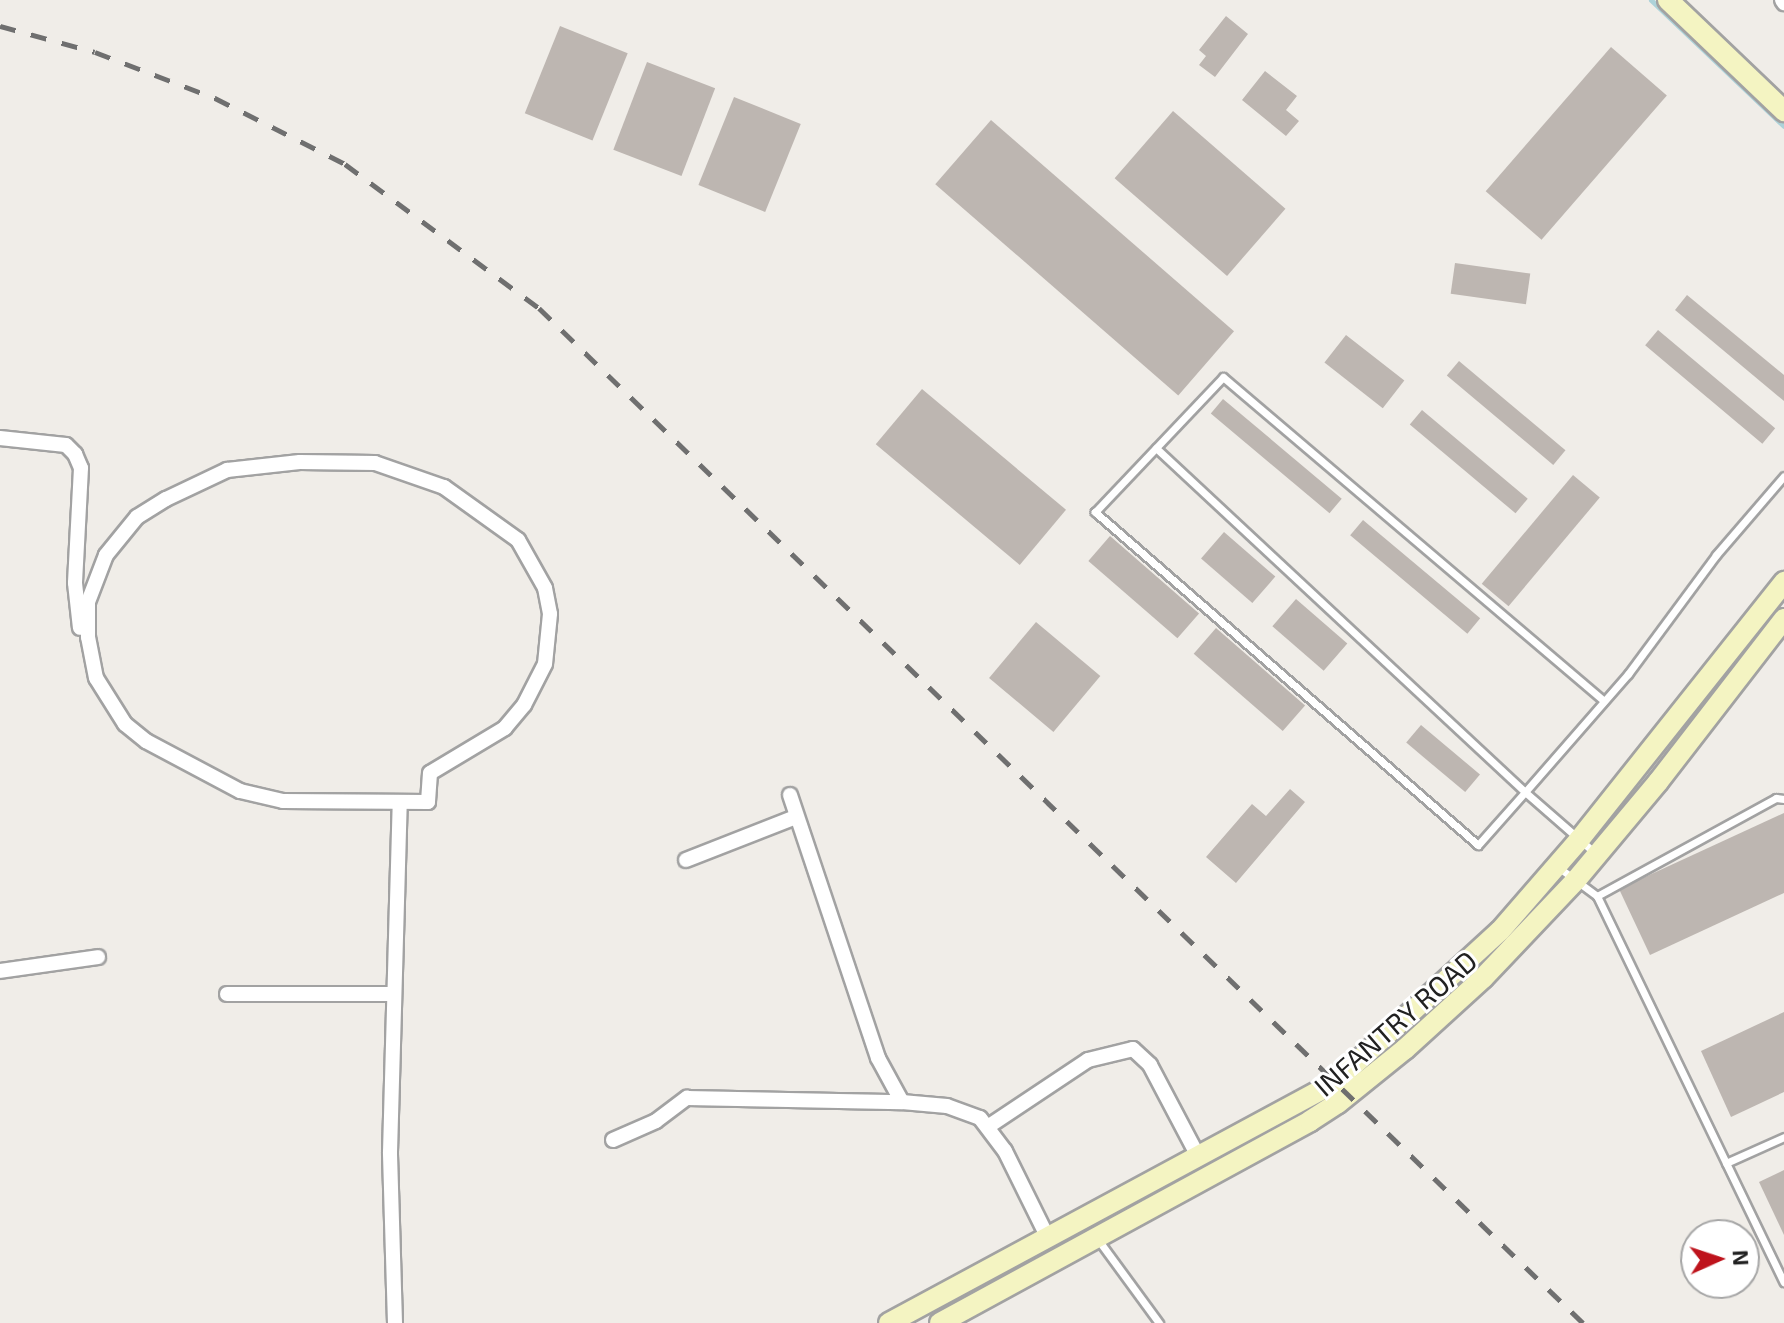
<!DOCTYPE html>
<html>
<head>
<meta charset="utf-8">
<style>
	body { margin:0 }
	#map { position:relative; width:1784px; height:1323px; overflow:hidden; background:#f0ede8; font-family:"Exo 2",sans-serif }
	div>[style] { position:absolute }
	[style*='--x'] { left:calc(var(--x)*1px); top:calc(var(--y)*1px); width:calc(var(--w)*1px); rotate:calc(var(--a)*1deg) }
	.stream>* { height:5px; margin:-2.5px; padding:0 2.5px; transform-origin:2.5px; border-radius:2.5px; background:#add2d9 }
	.building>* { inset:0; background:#bdb6b1; transform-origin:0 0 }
	.roads { filter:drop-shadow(2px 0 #a2a2a2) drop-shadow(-2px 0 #a2a2a2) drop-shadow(0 2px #a2a2a2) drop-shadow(0 -2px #a2a2a2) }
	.lane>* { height:7px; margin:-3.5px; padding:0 3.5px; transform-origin:3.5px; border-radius:3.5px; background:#fff }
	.street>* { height:14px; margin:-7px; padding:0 7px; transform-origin:7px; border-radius:7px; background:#fff }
	.secondary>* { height:20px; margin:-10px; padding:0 10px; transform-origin:10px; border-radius:10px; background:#f4f4c2 }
	.rail>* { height:5px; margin-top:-2.5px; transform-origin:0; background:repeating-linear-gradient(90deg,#6f6f6f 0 16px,transparent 0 32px) }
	span { translate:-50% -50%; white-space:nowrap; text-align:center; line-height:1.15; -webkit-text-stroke:6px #fff; paint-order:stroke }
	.street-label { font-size:28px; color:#212121 }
	.north { position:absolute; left:1680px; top:1219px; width:80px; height:80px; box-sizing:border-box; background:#fff; border:2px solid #a6a6a6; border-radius:50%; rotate:87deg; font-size:22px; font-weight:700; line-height:32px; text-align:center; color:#212121 }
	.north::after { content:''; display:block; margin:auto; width:28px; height:36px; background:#be131c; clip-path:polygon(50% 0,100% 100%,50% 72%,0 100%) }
</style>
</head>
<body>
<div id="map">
	<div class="stream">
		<div style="--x:1651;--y:0;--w:183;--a:43.5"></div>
	</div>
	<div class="building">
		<div style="clip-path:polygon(1226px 16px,1248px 34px,1215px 77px,1199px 65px,1206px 56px,1199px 50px)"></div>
		<div style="left:560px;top:26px;width:73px;height:94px;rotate:22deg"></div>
		<div style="left:1611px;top:47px;width:74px;height:191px;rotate:41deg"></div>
		<div style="left:647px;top:62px;width:73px;height:94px;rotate:21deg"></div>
		<div style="clip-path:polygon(1265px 71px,1297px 96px,1286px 110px,1299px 121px,1286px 136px,1242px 100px)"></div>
		<div style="left:734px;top:97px;width:72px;height:95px;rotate:22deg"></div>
		<div style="left:1173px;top:111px;width:149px;height:89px;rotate:41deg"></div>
		<div style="left:991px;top:120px;width:322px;height:85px;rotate:41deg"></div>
		<div style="left:1455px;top:263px;width:76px;height:31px;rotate:8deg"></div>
		<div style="clip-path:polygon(1687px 295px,1784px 375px,1784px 401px,1675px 310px)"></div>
		<div style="left:1658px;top:330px;width:153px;height:20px;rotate:40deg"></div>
		<div style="left:1346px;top:335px;width:74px;height:35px;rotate:38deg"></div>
		<div style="left:1459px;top:361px;width:139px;height:19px;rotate:40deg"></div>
		<div style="left:922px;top:389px;width:188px;height:72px;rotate:40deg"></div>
		<div style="left:1223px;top:399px;width:155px;height:19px;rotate:40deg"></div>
		<div style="left:1422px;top:410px;width:138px;height:19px;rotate:40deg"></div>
		<div style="left:1573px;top:475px;width:35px;height:142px;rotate:40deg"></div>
		<div style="left:1363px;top:520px;width:153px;height:20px;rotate:40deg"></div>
		<div style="left:1224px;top:532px;width:68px;height:35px;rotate:41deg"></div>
		<div style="left:1110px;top:536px;width:118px;height:33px;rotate:41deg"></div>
		<div style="left:1296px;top:599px;width:68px;height:36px;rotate:41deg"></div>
		<div style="left:1036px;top:622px;width:84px;height:73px;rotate:40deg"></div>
		<div style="left:1216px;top:628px;width:118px;height:34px;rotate:41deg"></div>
		<div style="left:1421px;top:725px;width:77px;height:23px;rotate:40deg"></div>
		<div style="clip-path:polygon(1290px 789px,1305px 802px,1236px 883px,1206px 857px,1252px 804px,1266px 816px)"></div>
		<div style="clip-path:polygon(1784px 813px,1784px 893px,1650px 955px,1619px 889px)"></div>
		<div style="clip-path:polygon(1784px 1012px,1784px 1092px,1731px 1117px,1701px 1051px)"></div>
		<div style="clip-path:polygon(1784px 1170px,1784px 1235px,1759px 1182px)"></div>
	</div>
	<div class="roads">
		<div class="lane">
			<div style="--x:1156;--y:448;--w:504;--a:42.99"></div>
			<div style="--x:1525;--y:792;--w:71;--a:131.6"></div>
			<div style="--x:1478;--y:845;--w:508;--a:-138.99"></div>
			<div style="--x:1095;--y:512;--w:186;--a:-46.5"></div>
			<div style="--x:1223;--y:377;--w:500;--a:40.38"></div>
			<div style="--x:1595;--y:853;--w:93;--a:-138.9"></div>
			<div style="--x:1525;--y:792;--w:157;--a:-48.9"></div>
			<div style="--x:1628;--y:674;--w:148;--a:-53.5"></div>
			<div style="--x:1716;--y:555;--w:104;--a:-49.3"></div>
			<div style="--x:1558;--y:867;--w:49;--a:36.6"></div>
			<div style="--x:1597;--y:896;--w:429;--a:64.2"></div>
			<div style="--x:1597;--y:896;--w:204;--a:-28.7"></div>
			<div style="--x:1776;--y:798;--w:8;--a:7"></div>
			<div style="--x:1726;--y:1163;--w:64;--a:-24.1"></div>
			<div style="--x:1099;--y:1241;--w:102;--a:53.8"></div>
		</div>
		<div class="street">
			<div style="--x:1782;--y:0;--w:4;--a:56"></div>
			<div style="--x:0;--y:438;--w:66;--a:6.1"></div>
			<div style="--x:66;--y:445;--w:13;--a:45"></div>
			<div style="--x:75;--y:454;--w:15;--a:67"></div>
			<div style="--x:81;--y:468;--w:115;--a:93"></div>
			<div style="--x:75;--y:583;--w:45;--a:83.7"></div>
			<div style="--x:300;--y:462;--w:75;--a:0.8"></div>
			<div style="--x:375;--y:463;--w:73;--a:19.2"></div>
			<div style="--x:444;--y:487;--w:91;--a:35.6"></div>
			<div style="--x:518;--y:540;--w:55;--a:60.6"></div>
			<div style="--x:545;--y:588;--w:26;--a:79"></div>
			<div style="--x:550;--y:614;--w:50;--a:95.7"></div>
			<div style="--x:545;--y:664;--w:46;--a:117.1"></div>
			<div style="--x:524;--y:705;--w:30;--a:130"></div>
			<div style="--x:505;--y:728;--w:87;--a:149"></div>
			<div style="--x:430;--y:773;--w:29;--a:94"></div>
			<div style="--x:428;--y:802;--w:145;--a:-179.6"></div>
			<div style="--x:283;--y:801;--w:44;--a:-166.9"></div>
			<div style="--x:240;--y:791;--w:106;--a:-152"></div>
			<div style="--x:146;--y:741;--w:27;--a:-141"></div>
			<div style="--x:125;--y:724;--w:54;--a:-122.2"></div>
			<div style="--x:96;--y:678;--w:42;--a:-101"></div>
			<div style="--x:88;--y:637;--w:35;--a:-90"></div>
			<div style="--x:88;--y:602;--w:50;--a:-69"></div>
			<div style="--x:106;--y:555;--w:49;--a:-50.8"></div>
			<div style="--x:137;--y:517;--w:34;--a:-32"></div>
			<div style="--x:166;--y:499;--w:68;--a:-25.4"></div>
			<div style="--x:227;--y:470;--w:73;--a:-6.3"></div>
			<div style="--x:790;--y:795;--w:277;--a:71.5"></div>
			<div style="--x:878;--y:1058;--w:50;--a:61.4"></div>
			<div style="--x:902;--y:1102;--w:45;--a:5.1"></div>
			<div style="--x:947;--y:1106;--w:35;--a:20"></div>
			<div style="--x:980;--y:1118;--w:41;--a:52.9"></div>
			<div style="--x:1005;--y:1151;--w:97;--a:63.7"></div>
			<div style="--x:686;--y:860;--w:118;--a:-21.4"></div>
			<div style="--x:0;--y:971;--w:99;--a:-8.1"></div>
			<div style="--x:227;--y:994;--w:167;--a:0"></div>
			<div style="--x:989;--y:1126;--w:119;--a:-33.7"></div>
			<div style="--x:1088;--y:1060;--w:46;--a:-13.7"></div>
			<div style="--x:1133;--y:1049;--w:23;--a:43"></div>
			<div style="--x:1150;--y:1065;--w:105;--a:62.2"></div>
			<div style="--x:613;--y:1140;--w:47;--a:-23.8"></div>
			<div style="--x:656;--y:1121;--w:39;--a:-37"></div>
			<div style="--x:687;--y:1098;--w:215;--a:1.1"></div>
			<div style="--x:395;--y:1323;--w:171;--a:-91.7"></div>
			<div style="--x:390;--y:1152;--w:349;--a:-88.4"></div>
		</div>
		<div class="secondary">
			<div style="--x:1668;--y:0;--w:161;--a:43.7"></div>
			<div style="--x:889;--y:1323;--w:506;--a:-28.34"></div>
			<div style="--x:1334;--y:1083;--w:225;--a:-42.5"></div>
			<div style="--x:1500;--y:931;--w:121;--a:-49"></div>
			<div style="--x:1579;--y:840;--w:330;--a:-51.5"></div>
			<div style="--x:940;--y:1323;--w:422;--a:-28.6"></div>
			<div style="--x:1310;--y:1121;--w:33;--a:-33"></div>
			<div style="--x:1338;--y:1103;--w:86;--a:-38.9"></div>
			<div style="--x:1405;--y:1049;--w:105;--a:-42.3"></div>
			<div style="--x:1483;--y:978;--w:135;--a:-46.5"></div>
			<div style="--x:1576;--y:880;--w:128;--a:-50.1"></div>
			<div style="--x:1658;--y:782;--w:206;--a:-52.3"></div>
		</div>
	</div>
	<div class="rail">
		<div style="--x:0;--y:26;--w:98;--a:15.3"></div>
		<div style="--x:95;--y:52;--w:129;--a:21"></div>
		<div style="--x:215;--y:98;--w:146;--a:26.9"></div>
		<div style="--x:345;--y:164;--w:242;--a:36.6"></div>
		<div style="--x:539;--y:308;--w:1456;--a:44.19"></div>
	</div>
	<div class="street-label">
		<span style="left:1395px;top:1023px;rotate:-41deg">INFANTRY ROAD</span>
	</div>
	<div class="north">N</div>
</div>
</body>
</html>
